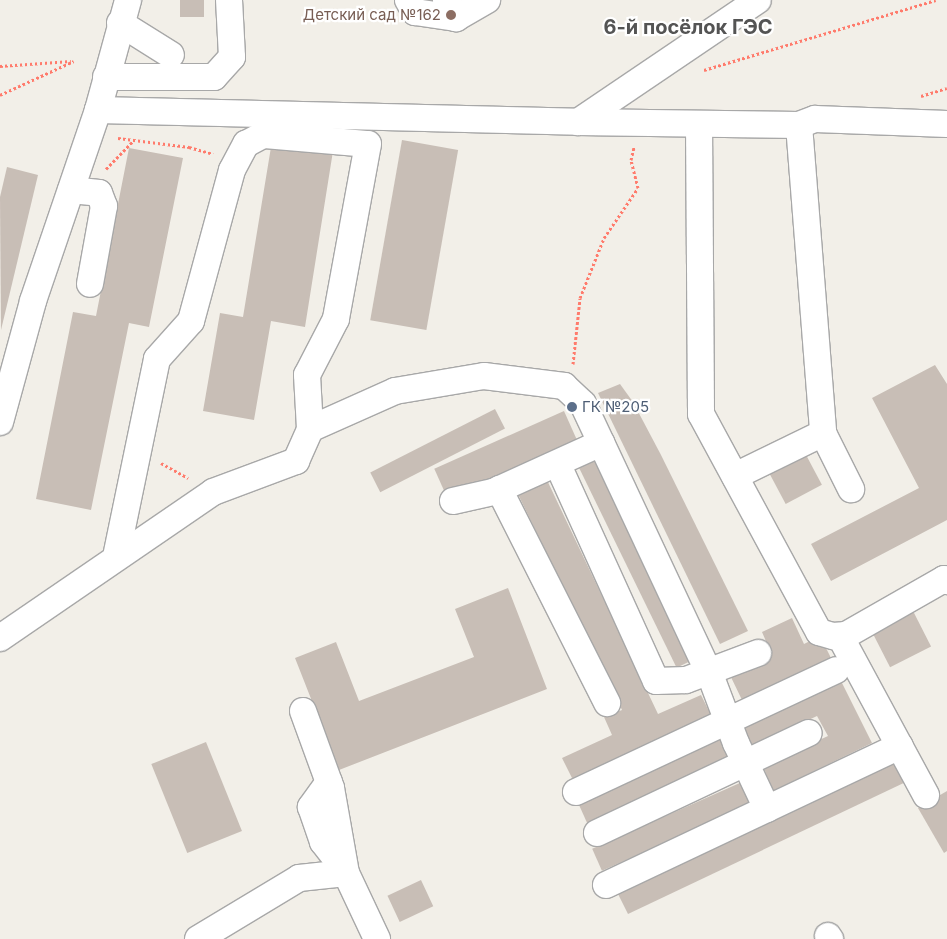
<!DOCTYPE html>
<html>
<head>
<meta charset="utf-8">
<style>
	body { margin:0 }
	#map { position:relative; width:947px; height:939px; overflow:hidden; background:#f2efe8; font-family:Inter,sans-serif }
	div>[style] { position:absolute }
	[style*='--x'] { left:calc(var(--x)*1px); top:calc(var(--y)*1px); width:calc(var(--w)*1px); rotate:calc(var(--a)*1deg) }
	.building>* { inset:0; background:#c8beb6; transform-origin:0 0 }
	.path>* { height:3px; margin-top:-1.5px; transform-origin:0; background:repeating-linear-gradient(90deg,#ff7b6c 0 2.5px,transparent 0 5px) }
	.roads { filter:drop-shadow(1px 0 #a8a8a8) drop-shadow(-1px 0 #a8a8a8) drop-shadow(0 1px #a8a8a8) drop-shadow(0 -1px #a8a8a8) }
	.minor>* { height:26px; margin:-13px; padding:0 13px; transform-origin:13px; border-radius:13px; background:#fff }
	.dots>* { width:14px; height:14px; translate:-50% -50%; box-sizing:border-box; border:2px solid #fff; border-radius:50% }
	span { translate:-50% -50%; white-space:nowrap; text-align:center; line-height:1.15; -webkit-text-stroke:4.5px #fff; paint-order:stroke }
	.education-label { font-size:15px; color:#785e54 }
	.right { translate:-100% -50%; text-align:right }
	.service-label { font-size:15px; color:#4e5e75 }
	.left { translate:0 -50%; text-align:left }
	.district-label { font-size:20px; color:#545454; font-weight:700 }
</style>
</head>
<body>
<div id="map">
	<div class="building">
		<div style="left:180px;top:0;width:24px;height:17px"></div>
		<div style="left:402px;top:140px;width:57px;height:183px;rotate:10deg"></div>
		<div style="clip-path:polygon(272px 141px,333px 151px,305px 327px,271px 321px,254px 420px,203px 411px,220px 313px,243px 317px)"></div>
		<div style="clip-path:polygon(129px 148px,183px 158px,149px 327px,129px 323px,91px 510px,36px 499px,73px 312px,96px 316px)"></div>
		<div style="clip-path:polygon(7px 167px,38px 175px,1px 330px,0 197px)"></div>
		<div style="clip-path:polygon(935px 365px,947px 384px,947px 520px,831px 581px,811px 544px,919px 488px,872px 398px)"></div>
		<div style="clip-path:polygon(620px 384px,633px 402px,661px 455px,748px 631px,720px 644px,598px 393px)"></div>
		<div style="left:495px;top:409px;width:22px;height:140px;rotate:63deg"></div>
		<div style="left:564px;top:411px;width:34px;height:142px;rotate:66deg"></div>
		<div style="left:805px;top:453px;width:36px;height:41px;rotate:62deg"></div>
		<div style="left:600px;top:456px;width:224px;height:24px;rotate:64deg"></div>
		<div style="clip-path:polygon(546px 478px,658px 714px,701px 695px,713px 719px,575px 784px,562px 758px,612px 735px,604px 717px,622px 710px,516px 490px)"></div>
		<div style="clip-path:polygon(508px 588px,547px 689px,339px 770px,295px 658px,336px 642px,359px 701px,474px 657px,455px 609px)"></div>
		<div style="left:912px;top:609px;width:42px;height:46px;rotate:63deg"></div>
		<div style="clip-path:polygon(792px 618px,804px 644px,820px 636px,831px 658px,742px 700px,729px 673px,768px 646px,762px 632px)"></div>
		<div style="clip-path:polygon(841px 681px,872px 743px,773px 791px,763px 766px,828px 736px,817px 716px,747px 749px,737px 729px)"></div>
		<div style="left:720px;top:738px;width:27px;height:156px;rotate:66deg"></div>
		<div style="left:206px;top:742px;width:96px;height:59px;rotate:68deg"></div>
		<div style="clip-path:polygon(898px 757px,910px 780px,628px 914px,618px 894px)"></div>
		<div style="left:742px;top:782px;width:24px;height:164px;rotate:66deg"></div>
		<div style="clip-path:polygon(947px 791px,947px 851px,944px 853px,918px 808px)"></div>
		<div style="left:421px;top:880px;width:29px;height:37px;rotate:65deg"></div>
	</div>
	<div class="path">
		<div style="--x:0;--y:66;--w:71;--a:-4"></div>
		<div style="--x:704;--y:70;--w:242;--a:-16.8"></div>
		<div style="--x:0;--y:95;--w:81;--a:-24.7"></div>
		<div style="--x:921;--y:96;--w:27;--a:-17"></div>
		<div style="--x:118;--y:138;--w:72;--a:7.2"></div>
		<div style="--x:189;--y:147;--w:25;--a:16"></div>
		<div style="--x:106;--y:169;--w:39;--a:-46"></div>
		<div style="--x:573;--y:364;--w:66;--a:-83.9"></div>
		<div style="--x:580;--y:298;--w:65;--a:-68.2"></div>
		<div style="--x:604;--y:238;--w:60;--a:-55.8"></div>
		<div style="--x:638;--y:188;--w:29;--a:-104"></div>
		<div style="--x:631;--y:160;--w:13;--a:-77"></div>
		<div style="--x:161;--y:463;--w:31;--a:29"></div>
	</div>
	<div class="roads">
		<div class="minor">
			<div style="--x:408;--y:0;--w:14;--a:60"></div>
			<div style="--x:415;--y:12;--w:41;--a:8.3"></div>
			<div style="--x:446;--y:0;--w:21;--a:61"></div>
			<div style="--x:456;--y:18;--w:36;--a:-30"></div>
			<div style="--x:120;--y:23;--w:60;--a:32.1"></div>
			<div style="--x:106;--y:77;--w:108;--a:0"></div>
			<div style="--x:214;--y:77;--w:27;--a:-48"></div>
			<div style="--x:232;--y:57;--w:57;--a:-93"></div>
			<div style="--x:98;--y:110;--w:480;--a:1.4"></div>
			<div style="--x:578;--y:122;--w:221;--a:0.8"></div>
			<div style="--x:799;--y:125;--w:17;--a:-21"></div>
			<div style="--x:815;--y:119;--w:132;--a:2.2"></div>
			<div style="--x:578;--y:122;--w:217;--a:-34.1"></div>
			<div style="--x:699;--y:124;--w:290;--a:89.6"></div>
			<div style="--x:701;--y:414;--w:248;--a:61.6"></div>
			<div style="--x:819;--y:632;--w:15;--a:16"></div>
			<div style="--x:833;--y:636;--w:13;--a:-4"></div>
			<div style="--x:846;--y:635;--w:113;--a:-29.7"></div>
			<div style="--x:944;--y:579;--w:4;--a:34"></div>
			<div style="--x:799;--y:125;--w:309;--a:85.5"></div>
			<div style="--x:823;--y:433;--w:63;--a:63.4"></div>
			<div style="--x:71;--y:190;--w:28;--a:6"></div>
			<div style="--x:99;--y:193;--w:14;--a:69"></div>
			<div style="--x:104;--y:206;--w:79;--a:100.2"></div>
			<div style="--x:0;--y:422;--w:125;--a:-74.7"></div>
			<div style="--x:33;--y:301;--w:202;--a:-71.2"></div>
			<div style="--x:98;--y:110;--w:114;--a:-74.7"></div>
			<div style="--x:558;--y:465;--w:237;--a:65.6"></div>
			<div style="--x:656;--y:681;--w:30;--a:-2"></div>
			<div style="--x:686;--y:680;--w:77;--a:-20.6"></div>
			<div style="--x:735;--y:476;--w:98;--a:-26"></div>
			<div style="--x:499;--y:489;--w:240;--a:63.2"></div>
			<div style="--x:453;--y:501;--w:41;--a:-12.7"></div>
			<div style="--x:493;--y:492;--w:119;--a:-24.4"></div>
			<div style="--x:116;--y:557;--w:202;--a:-78.3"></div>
			<div style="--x:157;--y:359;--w:51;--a:-48.2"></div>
			<div style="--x:191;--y:321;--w:156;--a:-74.8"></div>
			<div style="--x:232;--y:170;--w:30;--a:-62"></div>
			<div style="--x:246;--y:144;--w:19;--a:-28"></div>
			<div style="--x:263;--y:135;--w:105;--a:4.9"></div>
			<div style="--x:368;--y:144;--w:178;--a:100.4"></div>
			<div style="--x:336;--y:319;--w:63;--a:117.4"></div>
			<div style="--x:307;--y:375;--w:54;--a:86.8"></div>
			<div style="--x:840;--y:636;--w:181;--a:61.6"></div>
			<div style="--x:0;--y:638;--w:258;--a:-34.4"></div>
			<div style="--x:213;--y:492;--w:89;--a:-20.5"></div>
			<div style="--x:296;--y:461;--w:35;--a:-66"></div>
			<div style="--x:310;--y:429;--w:93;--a:-24.1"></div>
			<div style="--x:395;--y:391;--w:90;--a:-9.6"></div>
			<div style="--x:484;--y:376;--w:81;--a:7.1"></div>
			<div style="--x:564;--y:386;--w:26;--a:43"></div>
			<div style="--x:583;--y:404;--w:302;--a:64.9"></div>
			<div style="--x:711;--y:677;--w:71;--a:69.3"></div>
			<div style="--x:736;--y:743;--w:73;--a:64.8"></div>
			<div style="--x:303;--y:711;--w:82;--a:70"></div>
			<div style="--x:331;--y:788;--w:86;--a:80"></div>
			<div style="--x:346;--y:873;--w:73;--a:64.8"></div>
			<div style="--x:329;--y:782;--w:31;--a:126"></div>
			<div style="--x:311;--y:807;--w:37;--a:71"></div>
			<div style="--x:323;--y:842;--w:31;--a:52"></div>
			<div style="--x:576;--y:792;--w:287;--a:-25.1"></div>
			<div style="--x:597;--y:833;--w:234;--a:-25.3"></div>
			<div style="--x:606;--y:885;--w:325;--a:-25.3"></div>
			<div style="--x:828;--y:936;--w:4;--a:56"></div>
			<div style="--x:198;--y:939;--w:118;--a:-31.1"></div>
			<div style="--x:299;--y:878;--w:47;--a:-6.1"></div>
		</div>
	</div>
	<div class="dots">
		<div style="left:451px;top:15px;background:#8d6e63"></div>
		<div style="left:572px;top:407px;background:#5c6f8a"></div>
	</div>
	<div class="education-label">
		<span class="right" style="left:441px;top:15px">Детский сад №162</span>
	</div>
	<div class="service-label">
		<span class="left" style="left:582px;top:407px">ГК №205</span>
	</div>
	<div class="district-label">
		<span style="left:688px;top:27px">6-й посёлок ГЭС</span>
	</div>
</div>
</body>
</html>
